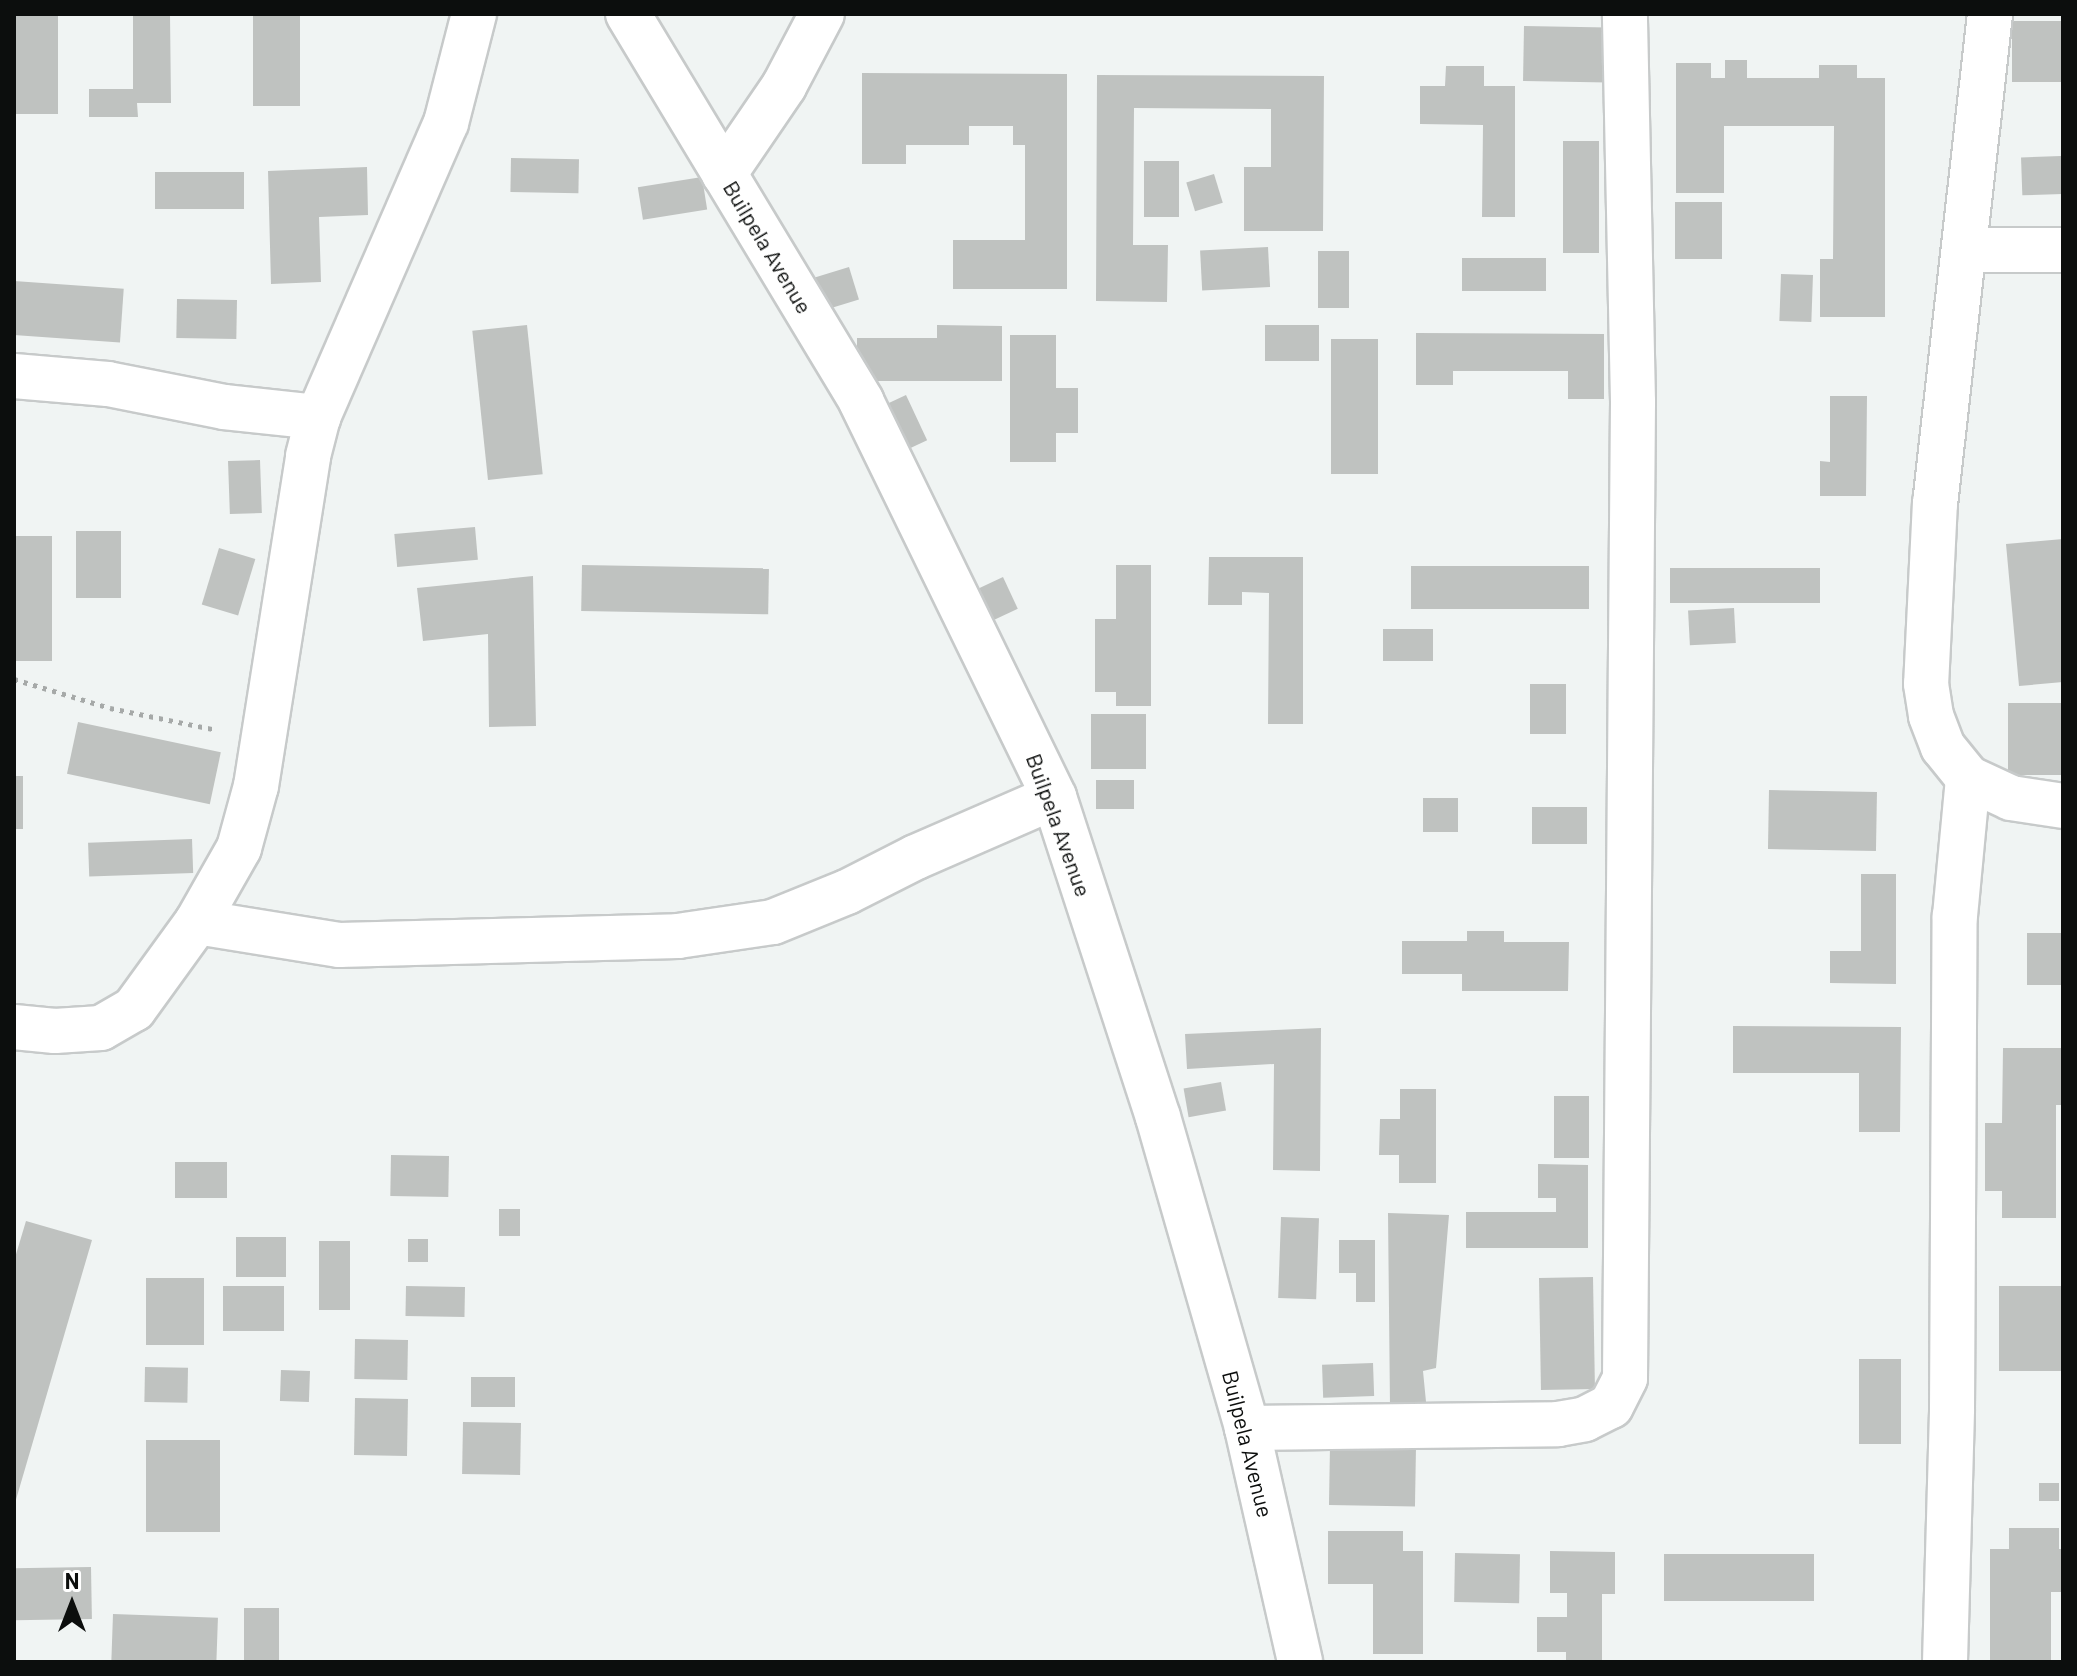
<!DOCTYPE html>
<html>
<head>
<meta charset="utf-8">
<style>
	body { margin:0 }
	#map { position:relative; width:2077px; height:1676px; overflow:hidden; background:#f0f4f3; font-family:Barlow,sans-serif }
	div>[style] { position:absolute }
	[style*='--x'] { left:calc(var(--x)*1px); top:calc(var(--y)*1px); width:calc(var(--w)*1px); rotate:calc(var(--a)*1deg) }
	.building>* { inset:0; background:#bfc2c0; transform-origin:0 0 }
	.path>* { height:5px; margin-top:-2.5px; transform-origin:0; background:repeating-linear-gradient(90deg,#a6a9a8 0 4px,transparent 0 10px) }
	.roads { filter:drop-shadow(2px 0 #c7caca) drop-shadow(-2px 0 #c7caca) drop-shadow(0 2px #c7caca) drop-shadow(0 -2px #c7caca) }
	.street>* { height:44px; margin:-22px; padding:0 22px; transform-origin:22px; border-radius:22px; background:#fff }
	.secondary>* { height:44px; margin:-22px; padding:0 22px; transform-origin:22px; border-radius:22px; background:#fff }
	span { translate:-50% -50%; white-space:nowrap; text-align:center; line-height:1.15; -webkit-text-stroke:7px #fff; paint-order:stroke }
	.street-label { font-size:22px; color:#0c0e0d }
	.frame { position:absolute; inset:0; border:16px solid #0c0e0d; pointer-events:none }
	.north { position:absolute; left:32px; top:1564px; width:80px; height:80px; -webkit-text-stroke:6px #fff; paint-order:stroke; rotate:0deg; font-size:22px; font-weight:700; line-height:32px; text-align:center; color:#0c0e0d }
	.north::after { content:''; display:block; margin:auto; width:28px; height:36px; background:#0c0e0d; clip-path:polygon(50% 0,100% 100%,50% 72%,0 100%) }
</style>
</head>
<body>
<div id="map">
	<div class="building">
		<div style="left:14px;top:14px;width:44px;height:100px"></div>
		<div style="clip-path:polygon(133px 14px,170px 14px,171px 103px,137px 103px,138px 117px,89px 117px,89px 89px,133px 89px)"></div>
		<div style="left:253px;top:14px;width:47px;height:92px"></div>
		<div style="left:2063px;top:21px;width:61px;height:51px;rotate:90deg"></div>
		<div style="left:1524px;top:26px;width:98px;height:55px;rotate:1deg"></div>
		<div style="clip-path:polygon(1725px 60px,1747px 60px,1747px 78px,1819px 78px,1819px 65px,1857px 65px,1857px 78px,1885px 78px,1885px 317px,1820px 317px,1820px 259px,1833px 259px,1834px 126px,1724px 126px,1724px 193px,1676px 193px,1676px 63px,1711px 63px,1711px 78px,1725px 78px)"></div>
		<div style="clip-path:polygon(1446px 66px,1484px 66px,1484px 86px,1515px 86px,1515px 217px,1482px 217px,1483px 125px,1420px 124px,1420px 86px,1445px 86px)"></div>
		<div style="clip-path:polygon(862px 73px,1067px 74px,1067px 289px,953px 289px,953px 240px,1025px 240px,1025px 145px,1013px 145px,1013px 126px,969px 126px,969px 145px,906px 145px,906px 164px,862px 164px)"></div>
		<div style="clip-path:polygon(1097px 75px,1324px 76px,1323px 231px,1244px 231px,1244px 167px,1271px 167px,1271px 109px,1134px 108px,1133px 245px,1168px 245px,1167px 302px,1096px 301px)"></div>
		<div style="left:1563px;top:141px;width:36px;height:112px"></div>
		<div style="left:2061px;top:156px;width:38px;height:40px;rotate:88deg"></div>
		<div style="left:511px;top:158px;width:68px;height:34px;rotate:1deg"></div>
		<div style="left:1144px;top:161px;width:35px;height:56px"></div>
		<div style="clip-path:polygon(367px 167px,368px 215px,319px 217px,321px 282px,271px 284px,268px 171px)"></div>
		<div style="left:155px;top:172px;width:89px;height:37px"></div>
		<div style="left:1214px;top:174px;width:30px;height:29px;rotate:73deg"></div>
		<div style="left:702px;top:177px;width:33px;height:65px;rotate:81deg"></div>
		<div style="left:1675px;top:202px;width:47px;height:57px"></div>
		<div style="left:1268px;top:247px;width:40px;height:68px;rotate:87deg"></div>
		<div style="left:1318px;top:251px;width:31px;height:57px"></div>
		<div style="left:1462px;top:258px;width:84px;height:33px"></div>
		<div style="left:849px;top:267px;width:34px;height:40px;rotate:73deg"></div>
		<div style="left:1781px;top:274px;width:32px;height:47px;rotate:2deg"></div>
		<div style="left:14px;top:281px;width:110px;height:54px;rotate:4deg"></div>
		<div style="left:177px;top:299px;width:60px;height:39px;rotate:1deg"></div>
		<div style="left:527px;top:325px;width:150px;height:55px;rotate:84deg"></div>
		<div style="clip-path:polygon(937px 325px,1002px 326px,1002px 381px,857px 381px,857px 338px,937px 338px)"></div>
		<div style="left:1265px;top:325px;width:54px;height:36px"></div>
		<div style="clip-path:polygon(1416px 333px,1604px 334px,1604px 399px,1568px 399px,1568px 371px,1453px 371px,1453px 385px,1416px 385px)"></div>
		<div style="clip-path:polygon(1010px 335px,1056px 335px,1056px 388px,1078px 388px,1078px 433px,1056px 433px,1056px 462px,1010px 462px)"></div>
		<div style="left:1331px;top:339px;width:47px;height:135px"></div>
		<div style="left:906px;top:395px;width:50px;height:26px;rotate:65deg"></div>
		<div style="clip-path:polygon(1830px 396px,1867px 396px,1866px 496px,1820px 496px,1820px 461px,1830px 462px)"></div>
		<div style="left:260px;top:460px;width:53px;height:32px;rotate:88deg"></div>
		<div style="left:475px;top:527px;width:33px;height:81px;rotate:85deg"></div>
		<div style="left:76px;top:531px;width:45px;height:67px"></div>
		<div style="left:14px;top:536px;width:38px;height:125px"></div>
		<div style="clip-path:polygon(2063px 539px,2063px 682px,2019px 686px,2006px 544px)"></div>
		<div style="left:219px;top:548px;width:38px;height:59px;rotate:17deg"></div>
		<div style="clip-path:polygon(1209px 557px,1303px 557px,1303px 724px,1268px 724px,1269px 593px,1242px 592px,1242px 605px,1208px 605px)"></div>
		<div style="left:582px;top:565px;width:187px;height:46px;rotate:1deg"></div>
		<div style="clip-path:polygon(1116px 565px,1151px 565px,1151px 706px,1116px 706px,1116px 692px,1095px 692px,1095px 619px,1116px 619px)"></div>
		<div style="left:1411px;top:566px;width:178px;height:43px"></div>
		<div style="left:1670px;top:568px;width:150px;height:35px"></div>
		<div style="clip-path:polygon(533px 576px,536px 726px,489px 727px,488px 634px,423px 641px,417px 588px)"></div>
		<div style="left:1003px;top:577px;width:35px;height:40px;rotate:65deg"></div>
		<div style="left:1734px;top:608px;width:35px;height:46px;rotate:87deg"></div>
		<div style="left:1383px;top:629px;width:50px;height:32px"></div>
		<div style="left:1530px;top:684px;width:36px;height:50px"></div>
		<div style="left:2063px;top:703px;width:72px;height:55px;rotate:90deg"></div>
		<div style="left:1091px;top:714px;width:55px;height:55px"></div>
		<div style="left:78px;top:722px;width:146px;height:53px;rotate:12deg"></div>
		<div style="left:14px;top:776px;width:9px;height:53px"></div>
		<div style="left:1096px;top:780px;width:38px;height:29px"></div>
		<div style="left:1769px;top:790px;width:108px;height:59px;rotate:1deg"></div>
		<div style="left:1423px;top:798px;width:35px;height:34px"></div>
		<div style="left:1532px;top:807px;width:55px;height:37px"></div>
		<div style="left:192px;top:839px;width:34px;height:104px;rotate:88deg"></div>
		<div style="clip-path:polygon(1861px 874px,1896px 874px,1896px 984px,1830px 983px,1830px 951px,1861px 951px)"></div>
		<div style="clip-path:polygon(1467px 931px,1504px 931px,1504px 942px,1569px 942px,1568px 991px,1462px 991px,1462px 974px,1402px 974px,1402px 941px,1467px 941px)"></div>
		<div style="left:2027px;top:933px;width:36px;height:52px"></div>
		<div style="clip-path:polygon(1733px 1026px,1901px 1027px,1900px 1132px,1859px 1132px,1859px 1073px,1733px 1073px)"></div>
		<div style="clip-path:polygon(1321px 1028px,1320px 1171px,1273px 1170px,1274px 1064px,1187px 1069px,1185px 1034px)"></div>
		<div style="clip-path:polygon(2003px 1048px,2063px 1048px,2063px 1105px,2056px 1105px,2056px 1218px,2002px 1218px,2002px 1191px,1985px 1191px,1985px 1123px,2002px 1123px)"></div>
		<div style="left:1221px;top:1082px;width:29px;height:38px;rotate:80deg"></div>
		<div style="clip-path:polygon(1400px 1089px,1436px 1089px,1436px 1183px,1399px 1183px,1399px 1155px,1379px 1155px,1380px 1119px,1400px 1119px)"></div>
		<div style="left:1554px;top:1096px;width:35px;height:62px"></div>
		<div style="left:391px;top:1155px;width:58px;height:41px;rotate:1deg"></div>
		<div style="left:175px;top:1162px;width:52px;height:36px"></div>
		<div style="clip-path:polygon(1538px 1164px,1588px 1165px,1588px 1248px,1466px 1248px,1466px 1212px,1556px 1212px,1556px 1198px,1538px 1198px)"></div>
		<div style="left:499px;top:1209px;width:21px;height:27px"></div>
		<div style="clip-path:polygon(1388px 1213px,1449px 1215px,1436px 1368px,1423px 1371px,1427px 1412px,1390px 1407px)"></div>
		<div style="left:1281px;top:1217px;width:38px;height:81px;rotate:2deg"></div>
		<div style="clip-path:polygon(26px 1221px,92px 1240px,15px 1503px,14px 1261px)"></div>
		<div style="left:236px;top:1237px;width:50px;height:40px"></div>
		<div style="left:408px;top:1239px;width:20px;height:23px"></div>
		<div style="clip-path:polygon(1339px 1240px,1375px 1240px,1375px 1302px,1356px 1302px,1356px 1273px,1339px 1273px)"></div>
		<div style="left:319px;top:1241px;width:31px;height:69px"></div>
		<div style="left:1593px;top:1277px;width:112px;height:54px;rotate:89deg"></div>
		<div style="left:146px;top:1278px;width:58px;height:67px"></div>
		<div style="left:223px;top:1286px;width:61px;height:45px"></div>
		<div style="left:406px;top:1286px;width:59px;height:30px;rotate:1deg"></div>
		<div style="left:1999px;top:1286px;width:64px;height:85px"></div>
		<div style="left:355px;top:1339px;width:53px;height:40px;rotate:1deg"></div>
		<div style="left:1859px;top:1359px;width:42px;height:85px"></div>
		<div style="left:1373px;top:1363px;width:33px;height:51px;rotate:88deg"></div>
		<div style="left:145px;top:1367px;width:43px;height:35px;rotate:1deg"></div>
		<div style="left:281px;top:1370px;width:29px;height:31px;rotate:2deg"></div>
		<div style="left:471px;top:1377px;width:44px;height:30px"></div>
		<div style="left:355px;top:1398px;width:53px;height:57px;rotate:1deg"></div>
		<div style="left:463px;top:1422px;width:58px;height:52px;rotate:1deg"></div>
		<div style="left:146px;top:1440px;width:74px;height:92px"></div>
		<div style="left:1330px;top:1446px;width:86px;height:59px;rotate:1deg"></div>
		<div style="left:2039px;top:1483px;width:20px;height:18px"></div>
		<div style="clip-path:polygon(2009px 1528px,2059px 1528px,2059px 1549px,2063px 1549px,2063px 1592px,2051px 1592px,2051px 1662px,1990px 1662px,1990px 1549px,2009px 1549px)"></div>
		<div style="clip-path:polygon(1328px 1531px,1403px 1531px,1403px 1551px,1423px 1551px,1423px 1654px,1373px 1654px,1373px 1584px,1328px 1584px)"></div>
		<div style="clip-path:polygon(1550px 1551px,1615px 1552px,1615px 1594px,1602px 1594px,1602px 1662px,1566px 1662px,1566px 1652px,1537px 1652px,1537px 1617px,1567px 1617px,1567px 1593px,1550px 1593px)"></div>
		<div style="left:1455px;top:1553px;width:65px;height:49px;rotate:1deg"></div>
		<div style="left:1664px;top:1554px;width:150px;height:47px"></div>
		<div style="left:91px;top:1567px;width:52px;height:77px;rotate:89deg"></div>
		<div style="left:244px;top:1608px;width:35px;height:54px"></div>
		<div style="left:113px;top:1614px;width:105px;height:48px;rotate:2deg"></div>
	</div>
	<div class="path">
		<div style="--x:14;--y:679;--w:100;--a:16.8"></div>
		<div style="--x:110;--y:708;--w:109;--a:11.6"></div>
	</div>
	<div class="roads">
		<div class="street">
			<div style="--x:1990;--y:14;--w:491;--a:96.4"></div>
			<div style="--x:1935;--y:502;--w:182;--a:92.8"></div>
			<div style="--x:1926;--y:684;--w:32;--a:81"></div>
			<div style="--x:1931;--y:716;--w:33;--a:69"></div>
			<div style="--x:1943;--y:747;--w:40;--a:51"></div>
			<div style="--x:1968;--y:778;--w:47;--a:24.9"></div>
			<div style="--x:2011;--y:798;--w:53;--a:8.7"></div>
			<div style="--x:724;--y:174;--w:107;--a:-55.7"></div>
			<div style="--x:784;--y:86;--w:81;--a:-62.2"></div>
			<div style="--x:1964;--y:250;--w:99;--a:0"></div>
			<div style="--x:14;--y:376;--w:94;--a:4.9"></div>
			<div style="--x:108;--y:384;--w:118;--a:11.2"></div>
			<div style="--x:224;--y:407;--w:95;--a:6.1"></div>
			<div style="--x:197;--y:922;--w:144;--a:9.2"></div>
			<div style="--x:339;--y:945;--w:339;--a:-1.5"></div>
			<div style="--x:678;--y:936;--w:96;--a:-8.4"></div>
			<div style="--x:773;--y:922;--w:80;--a:-22.1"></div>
			<div style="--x:847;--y:892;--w:77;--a:-26.9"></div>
			<div style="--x:916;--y:857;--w:150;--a:-23.5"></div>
			<div style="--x:14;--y:1027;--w:41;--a:5.6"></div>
			<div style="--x:55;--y:1031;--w:46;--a:-3.7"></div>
			<div style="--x:101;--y:1028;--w:38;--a:-30"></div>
			<div style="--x:134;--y:1009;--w:107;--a:-54.1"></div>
			<div style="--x:197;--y:922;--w:85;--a:-60.4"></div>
			<div style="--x:239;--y:848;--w:64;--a:-74.7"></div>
			<div style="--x:256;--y:786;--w:334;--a:-81"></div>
			<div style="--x:308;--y:456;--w:40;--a:-75.6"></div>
			<div style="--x:318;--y:417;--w:321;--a:-66.5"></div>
			<div style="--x:446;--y:123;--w:113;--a:-75.6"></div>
			<div style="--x:1247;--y:1428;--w:311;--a:-0.7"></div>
			<div style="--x:1558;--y:1424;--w:27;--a:-10"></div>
			<div style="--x:1585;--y:1419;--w:29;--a:-27"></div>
			<div style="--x:1611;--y:1406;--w:31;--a:-63"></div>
			<div style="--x:1625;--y:1378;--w:976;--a:-89.53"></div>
			<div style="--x:1633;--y:402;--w:388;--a:-91.2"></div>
			<div style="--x:1945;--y:1662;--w:253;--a:-88.4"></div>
			<div style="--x:1952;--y:1409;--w:493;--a:-89.7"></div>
			<div style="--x:1955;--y:916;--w:139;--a:-84.6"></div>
		</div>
		<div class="secondary">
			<div style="--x:628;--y:14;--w:452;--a:58.9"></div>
			<div style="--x:861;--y:401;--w:441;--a:64"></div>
			<div style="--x:1054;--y:797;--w:336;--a:72"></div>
			<div style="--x:1158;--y:1117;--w:323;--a:74"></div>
			<div style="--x:1247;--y:1428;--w:240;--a:77.2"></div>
		</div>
	</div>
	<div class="street-label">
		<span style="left:768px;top:247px;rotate:59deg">Builpela Avenue</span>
		<span style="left:1059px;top:825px;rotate:70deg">Builpela Avenue</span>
		<span style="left:1248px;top:1444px;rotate:76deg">Builpela Avenue</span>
	</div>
	<div class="frame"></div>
	<div class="north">N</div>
</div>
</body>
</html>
